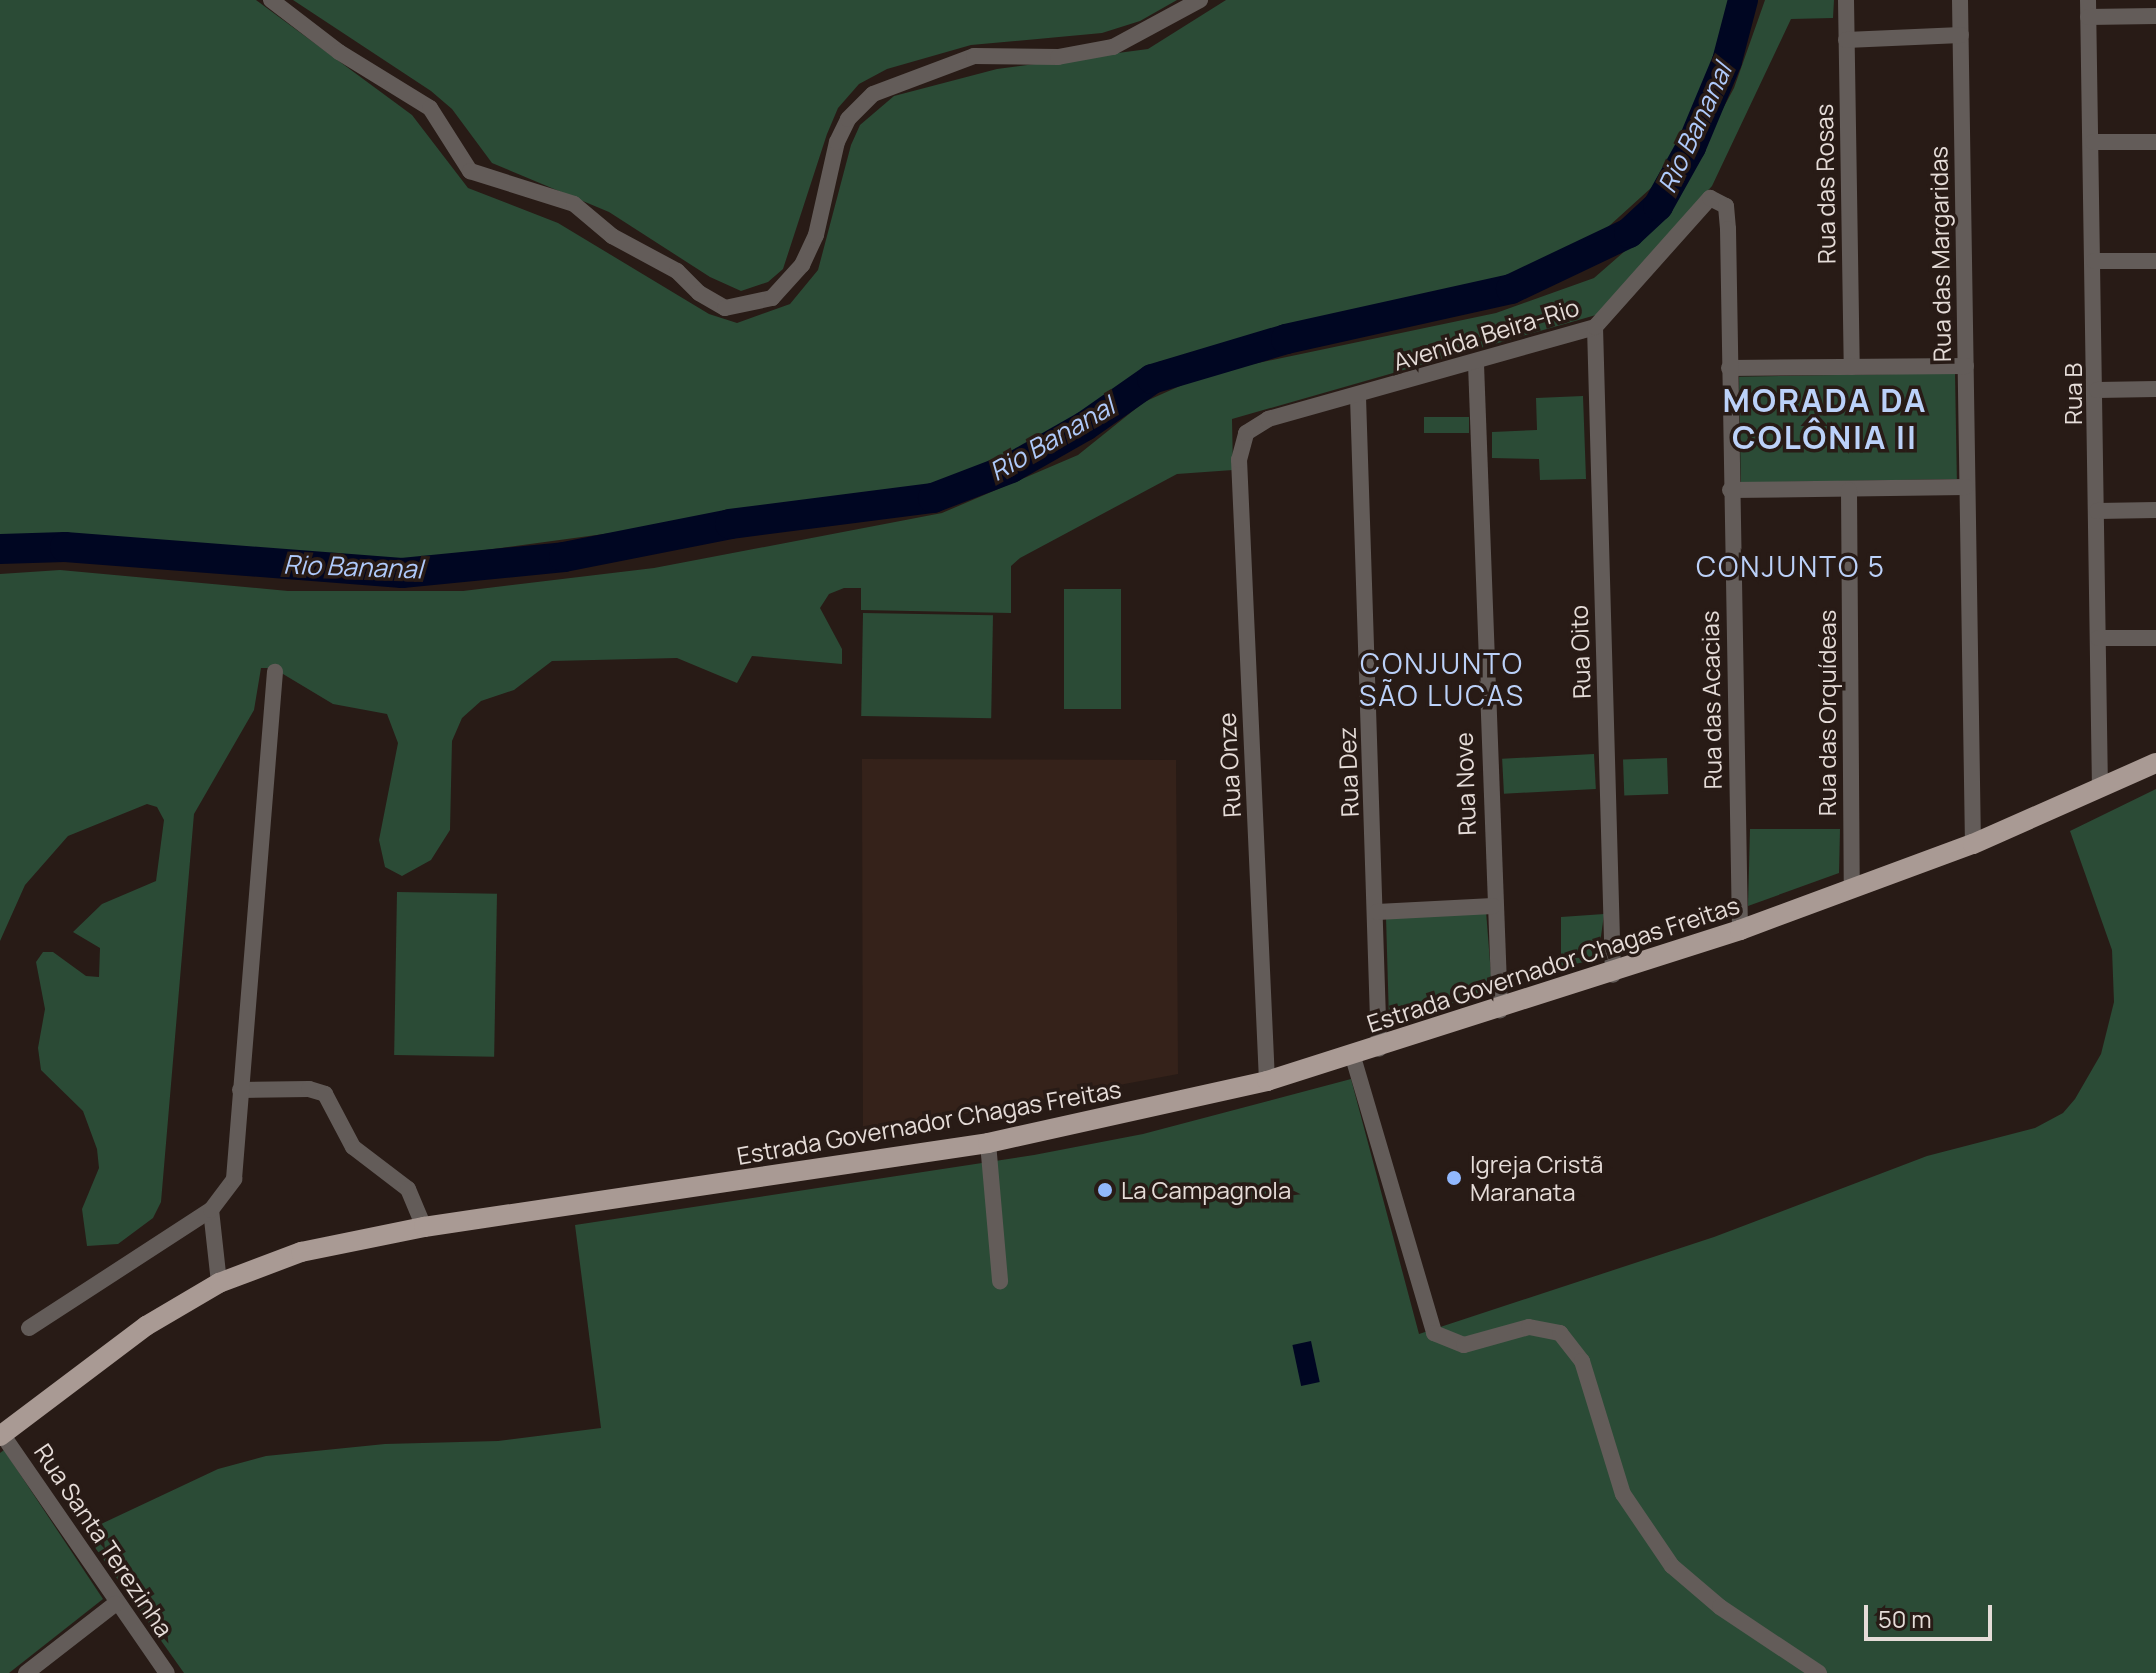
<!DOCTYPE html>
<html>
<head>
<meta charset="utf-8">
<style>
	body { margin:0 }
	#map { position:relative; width:2156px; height:1673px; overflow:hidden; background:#281b16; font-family:Manrope,sans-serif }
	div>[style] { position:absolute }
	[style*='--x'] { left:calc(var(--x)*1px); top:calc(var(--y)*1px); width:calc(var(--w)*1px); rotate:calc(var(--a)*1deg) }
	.built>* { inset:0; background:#35221a }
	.green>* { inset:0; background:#2b4b36; transform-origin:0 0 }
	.water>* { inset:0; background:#000622; transform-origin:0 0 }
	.river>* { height:30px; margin:-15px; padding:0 15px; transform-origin:15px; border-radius:15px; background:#000622 }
	.minor>* { height:16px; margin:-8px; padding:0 8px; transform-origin:8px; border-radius:8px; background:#635c59 }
	.major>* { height:20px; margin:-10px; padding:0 10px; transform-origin:10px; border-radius:10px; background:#a99a94 }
	.dots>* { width:22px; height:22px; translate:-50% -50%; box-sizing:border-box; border:4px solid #281b16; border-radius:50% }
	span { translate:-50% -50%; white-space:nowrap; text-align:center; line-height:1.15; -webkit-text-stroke:7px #281b16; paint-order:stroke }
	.street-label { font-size:24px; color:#e5dcd8 }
	.poi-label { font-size:24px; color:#e5dcd8 }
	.left { translate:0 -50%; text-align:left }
	.water-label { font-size:26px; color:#afcafb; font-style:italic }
	.quarter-label { font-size:28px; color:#bbd1f9; letter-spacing:2px }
	.district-label { font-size:32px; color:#bbd1f9; font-weight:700; letter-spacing:2px }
	.scale { position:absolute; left:1864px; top:1605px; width:128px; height:36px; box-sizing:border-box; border:4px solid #e5dcd8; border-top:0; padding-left:10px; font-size:24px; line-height:28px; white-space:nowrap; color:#e5dcd8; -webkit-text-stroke:6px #281b16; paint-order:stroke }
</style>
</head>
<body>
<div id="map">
	<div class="built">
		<div style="clip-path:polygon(862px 759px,1176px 760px,1178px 1074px,863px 1133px)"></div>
	</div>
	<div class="green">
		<div style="clip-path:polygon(0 0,256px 0,412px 115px,468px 188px,558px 223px,709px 314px,737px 323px,790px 304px,818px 270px,851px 145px,860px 125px,894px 96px,997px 69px,1148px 49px,1226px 0,1732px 0,1705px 89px,1671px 161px,1651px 188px,1598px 236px,1525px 274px,1158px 362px,1075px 417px,1004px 455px,915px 492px,411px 560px,99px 536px,0 536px)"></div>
		<div style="clip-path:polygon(293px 0,1177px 0,1140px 21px,1102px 33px,971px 45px,887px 69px,859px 84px,838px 108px,827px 134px,783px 269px,768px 282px,741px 291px,710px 277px,609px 212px,492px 163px,452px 109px,431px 91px)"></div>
		<div style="clip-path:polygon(1765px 0,1834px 0,1833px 18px,1791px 19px,1712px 186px,1596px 315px,1232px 419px,1233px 470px,1177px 474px,1020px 558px,1011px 566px,1011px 613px,861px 610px,861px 588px,844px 588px,829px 594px,820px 608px,842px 649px,842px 664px,752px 656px,737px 683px,677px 658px,552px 661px,514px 690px,481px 701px,462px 718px,452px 741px,450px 830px,431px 860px,402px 876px,385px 867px,379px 840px,398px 743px,387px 714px,333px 704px,273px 668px,261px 668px,254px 710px,194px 814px,161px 1202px,153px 1218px,118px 1244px,87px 1246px,82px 1209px,99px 1168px,97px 1149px,83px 1111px,41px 1070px,38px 1048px,45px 1009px,36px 962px,43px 952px,53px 952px,86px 976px,99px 977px,100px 948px,73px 932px,102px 904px,156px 881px,164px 820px,157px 807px,147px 804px,68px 836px,25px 885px,0 941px,0 574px,60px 570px,288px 591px,463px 591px,654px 568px,942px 513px,1078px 455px,1144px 402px,1189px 382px,1239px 367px,1496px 313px,1594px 278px,1641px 237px,1684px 181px,1734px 88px)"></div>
		<div style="left:1955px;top:373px;width:106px;height:216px;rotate:89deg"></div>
		<div style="clip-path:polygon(1583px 396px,1586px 479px,1540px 480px,1539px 459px,1492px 458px,1492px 432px,1537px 430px,1536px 398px)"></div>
		<div style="left:1424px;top:417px;width:45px;height:16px"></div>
		<div style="left:1064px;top:589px;width:57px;height:120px"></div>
		<div style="left:863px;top:613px;width:130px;height:103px;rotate:1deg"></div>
		<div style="left:1594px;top:754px;width:35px;height:92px;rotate:87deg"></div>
		<div style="left:1667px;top:758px;width:36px;height:44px;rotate:88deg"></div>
		<div style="clip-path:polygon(2156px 789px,2156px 1673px,184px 1673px,84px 1532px,218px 1469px,266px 1456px,385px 1444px,498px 1441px,601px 1428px,575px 1225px,1034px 1155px,1143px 1134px,1351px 1079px,1419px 1334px,1714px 1237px,1927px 1156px,2035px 1128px,2063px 1113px,2075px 1099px,2101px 1054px,2114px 1002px,2112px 950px,2070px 831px)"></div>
		<div style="clip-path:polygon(1750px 829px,1840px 829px,1839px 873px,1748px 906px)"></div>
		<div style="left:397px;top:892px;width:100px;height:163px;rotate:1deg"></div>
		<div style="clip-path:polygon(1486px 911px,1491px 975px,1484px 995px,1389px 1020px,1386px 917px)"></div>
		<div style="clip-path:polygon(1604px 914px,1598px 959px,1561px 967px,1561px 917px)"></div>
		<div style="clip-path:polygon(4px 1450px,103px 1599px,9px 1673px,0 1673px,0 1453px)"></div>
	</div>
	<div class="water">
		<div style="left:1311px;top:1341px;width:42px;height:19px;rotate:78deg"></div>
	</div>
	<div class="river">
		<div style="--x:0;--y:549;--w:65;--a:-1.8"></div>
		<div style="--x:65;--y:547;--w:338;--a:4.4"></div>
		<div style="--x:402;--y:573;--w:163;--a:-5.6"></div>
		<div style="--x:564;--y:557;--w:169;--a:-11.2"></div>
		<div style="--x:730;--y:524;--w:205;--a:-7.3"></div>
		<div style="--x:933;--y:498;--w:84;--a:-21"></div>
		<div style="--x:1011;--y:468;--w:85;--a:-29.6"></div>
		<div style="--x:1085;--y:426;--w:82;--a:-35"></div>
		<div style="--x:1152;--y:379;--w:140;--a:-16.6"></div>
		<div style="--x:1286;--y:339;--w:230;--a:-12.5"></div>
		<div style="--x:1511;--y:289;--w:131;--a:-25.4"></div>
		<div style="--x:1629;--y:233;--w:40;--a:-43"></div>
		<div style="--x:1658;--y:206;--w:68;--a:-60.8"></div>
		<div style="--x:1691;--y:147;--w:93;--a:-67.3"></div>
		<div style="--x:1727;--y:61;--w:63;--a:-75.3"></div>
	</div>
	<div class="minor">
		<div style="--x:271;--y:0;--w:86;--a:37.4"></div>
		<div style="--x:339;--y:52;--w:107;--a:31.6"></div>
		<div style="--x:430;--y:108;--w:75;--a:57.6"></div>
		<div style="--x:470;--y:171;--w:109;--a:17.6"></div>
		<div style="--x:574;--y:204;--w:50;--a:40.1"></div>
		<div style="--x:612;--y:236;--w:74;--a:28.3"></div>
		<div style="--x:677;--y:271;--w:31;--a:45"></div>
		<div style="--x:699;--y:293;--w:30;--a:30"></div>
		<div style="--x:725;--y:308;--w:48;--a:-12"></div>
		<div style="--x:772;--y:298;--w:45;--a:-47.7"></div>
		<div style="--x:802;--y:265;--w:33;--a:-65"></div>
		<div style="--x:816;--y:235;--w:95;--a:-77.3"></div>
		<div style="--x:837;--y:142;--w:25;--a:-64"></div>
		<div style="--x:848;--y:119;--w:35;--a:-45"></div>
		<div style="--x:873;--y:94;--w:108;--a:-20.6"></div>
		<div style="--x:974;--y:56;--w:84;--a:0.7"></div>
		<div style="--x:1058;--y:57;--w:56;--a:-10.3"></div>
		<div style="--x:1113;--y:47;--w:99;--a:-28.4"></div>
		<div style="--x:1846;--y:0;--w:367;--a:89.1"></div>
		<div style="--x:1960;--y:0;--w:844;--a:89.12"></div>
		<div style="--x:2088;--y:0;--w:788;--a:89.13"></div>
		<div style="--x:2088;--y:17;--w:68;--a:-0.8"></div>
		<div style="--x:1846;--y:40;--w:115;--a:-2.5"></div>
		<div style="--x:2093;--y:142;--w:63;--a:0"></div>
		<div style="--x:2094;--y:261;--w:62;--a:0"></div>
		<div style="--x:1595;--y:327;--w:648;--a:88.41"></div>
		<div style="--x:1476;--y:364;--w:647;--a:87.88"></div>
		<div style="--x:1729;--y:368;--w:237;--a:-0.5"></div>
		<div style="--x:2097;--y:390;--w:59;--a:-1"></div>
		<div style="--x:1358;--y:397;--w:652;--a:88.16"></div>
		<div style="--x:1730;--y:490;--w:236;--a:-0.7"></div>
		<div style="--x:1849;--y:490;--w:397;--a:89.6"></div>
		<div style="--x:2097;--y:511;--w:59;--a:-1"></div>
		<div style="--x:2098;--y:638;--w:58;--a:0"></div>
		<div style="--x:1377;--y:912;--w:116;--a:-3"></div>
		<div style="--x:1353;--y:1057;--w:288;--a:73.6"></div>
		<div style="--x:1434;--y:1333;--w:32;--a:22"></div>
		<div style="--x:1464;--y:1345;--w:67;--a:-15.5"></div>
		<div style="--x:1529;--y:1327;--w:32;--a:11"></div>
		<div style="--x:1560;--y:1333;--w:36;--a:52"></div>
		<div style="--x:1582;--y:1361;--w:139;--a:72.9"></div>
		<div style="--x:1623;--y:1494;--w:87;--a:55.8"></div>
		<div style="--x:1672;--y:1566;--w:63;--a:40.5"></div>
		<div style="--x:1720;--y:1607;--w:119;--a:33.7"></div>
		<div style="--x:1267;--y:1081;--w:622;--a:-92.58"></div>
		<div style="--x:1239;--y:460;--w:28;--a:-75"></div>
		<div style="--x:1246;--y:433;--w:26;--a:-32"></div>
		<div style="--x:1268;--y:419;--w:340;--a:-15.7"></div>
		<div style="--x:1595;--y:327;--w:173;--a:-48.3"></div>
		<div style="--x:1710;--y:198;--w:18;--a:27"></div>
		<div style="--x:1726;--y:206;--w:23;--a:85"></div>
		<div style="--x:1728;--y:229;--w:701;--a:89.02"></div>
		<div style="--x:240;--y:1090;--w:69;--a:-0.8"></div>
		<div style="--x:309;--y:1089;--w:17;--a:17"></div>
		<div style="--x:325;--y:1094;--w:60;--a:62.2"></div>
		<div style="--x:353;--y:1147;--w:69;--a:37.4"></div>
		<div style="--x:408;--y:1189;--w:41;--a:67.2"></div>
		<div style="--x:988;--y:1143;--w:139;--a:85"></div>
		<div style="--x:211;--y:1210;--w:73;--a:83.7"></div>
		<div style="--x:29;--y:1328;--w:217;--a:-33"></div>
		<div style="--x:211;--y:1210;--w:39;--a:-53"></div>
		<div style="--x:234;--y:1179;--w:509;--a:-85.38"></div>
		<div style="--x:2;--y:1434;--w:290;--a:55.4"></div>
		<div style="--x:26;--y:1673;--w:113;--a:-37.8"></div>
	</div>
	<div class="major">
		<div style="--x:0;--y:1436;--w:183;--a:-37"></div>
		<div style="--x:146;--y:1326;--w:85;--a:-30.5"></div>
		<div style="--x:219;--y:1283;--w:88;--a:-20.7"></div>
		<div style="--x:301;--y:1252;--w:126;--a:-11.5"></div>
		<div style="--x:424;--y:1227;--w:570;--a:-8.47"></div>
		<div style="--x:988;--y:1143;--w:286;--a:-12.5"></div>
		<div style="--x:1267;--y:1081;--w:497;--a:-17.7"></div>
		<div style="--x:1740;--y:930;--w:248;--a:-20.3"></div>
		<div style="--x:1973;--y:844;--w:200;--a:-23.9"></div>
	</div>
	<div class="dots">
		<div style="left:1454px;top:1178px;background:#91b8fd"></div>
		<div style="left:1105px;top:1190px;background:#91b8fd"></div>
	</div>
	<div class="street-label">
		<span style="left:1825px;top:184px;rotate:-91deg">Rua das Rosas</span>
		<span style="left:1940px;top:254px;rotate:-91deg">Rua das Margaridas</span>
		<span style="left:1486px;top:334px;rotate:-17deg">Avenida Beira-Rio</span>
		<span style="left:2073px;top:394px;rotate:-90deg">Rua B</span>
		<span style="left:1580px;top:652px;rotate:-92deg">Rua Oito</span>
		<span style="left:1711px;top:700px;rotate:-91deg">Rua das Acacias</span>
		<span style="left:1827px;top:713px;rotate:-90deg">Rua das Orquídeas</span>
		<span style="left:1229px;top:765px;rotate:-93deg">Rua Onze</span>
		<span style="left:1348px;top:772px;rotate:-92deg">Rua Dez</span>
		<span style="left:1465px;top:784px;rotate:-92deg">Rua Nove</span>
		<span style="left:1553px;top:964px;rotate:-18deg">Estrada Governador Chagas Freitas</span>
		<span style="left:929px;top:1122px;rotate:-10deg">Estrada Governador Chagas Freitas</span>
		<span style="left:104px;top:1540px;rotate:56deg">Rua Santa Terezinha</span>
	</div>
	<div class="poi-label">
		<span class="left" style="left:1470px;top:1178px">Igreja Cristã<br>Maranata</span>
		<span class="left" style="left:1121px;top:1190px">La Campagnola</span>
	</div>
	<div class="water-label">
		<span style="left:1695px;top:128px;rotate:-65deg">Rio Bananal</span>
		<span style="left:1052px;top:439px;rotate:-30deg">Rio Bananal</span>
		<span style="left:353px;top:567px;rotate:2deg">Rio Bananal</span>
	</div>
	<div class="quarter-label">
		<span style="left:1791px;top:566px">CONJUNTO 5</span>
		<span style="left:1442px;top:679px">CONJUNTO<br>SÃO LUCAS</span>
	</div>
	<div class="district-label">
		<span style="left:1825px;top:419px">MORADA DA<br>COLÔNIA II</span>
	</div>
	<div class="scale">50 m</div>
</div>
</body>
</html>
